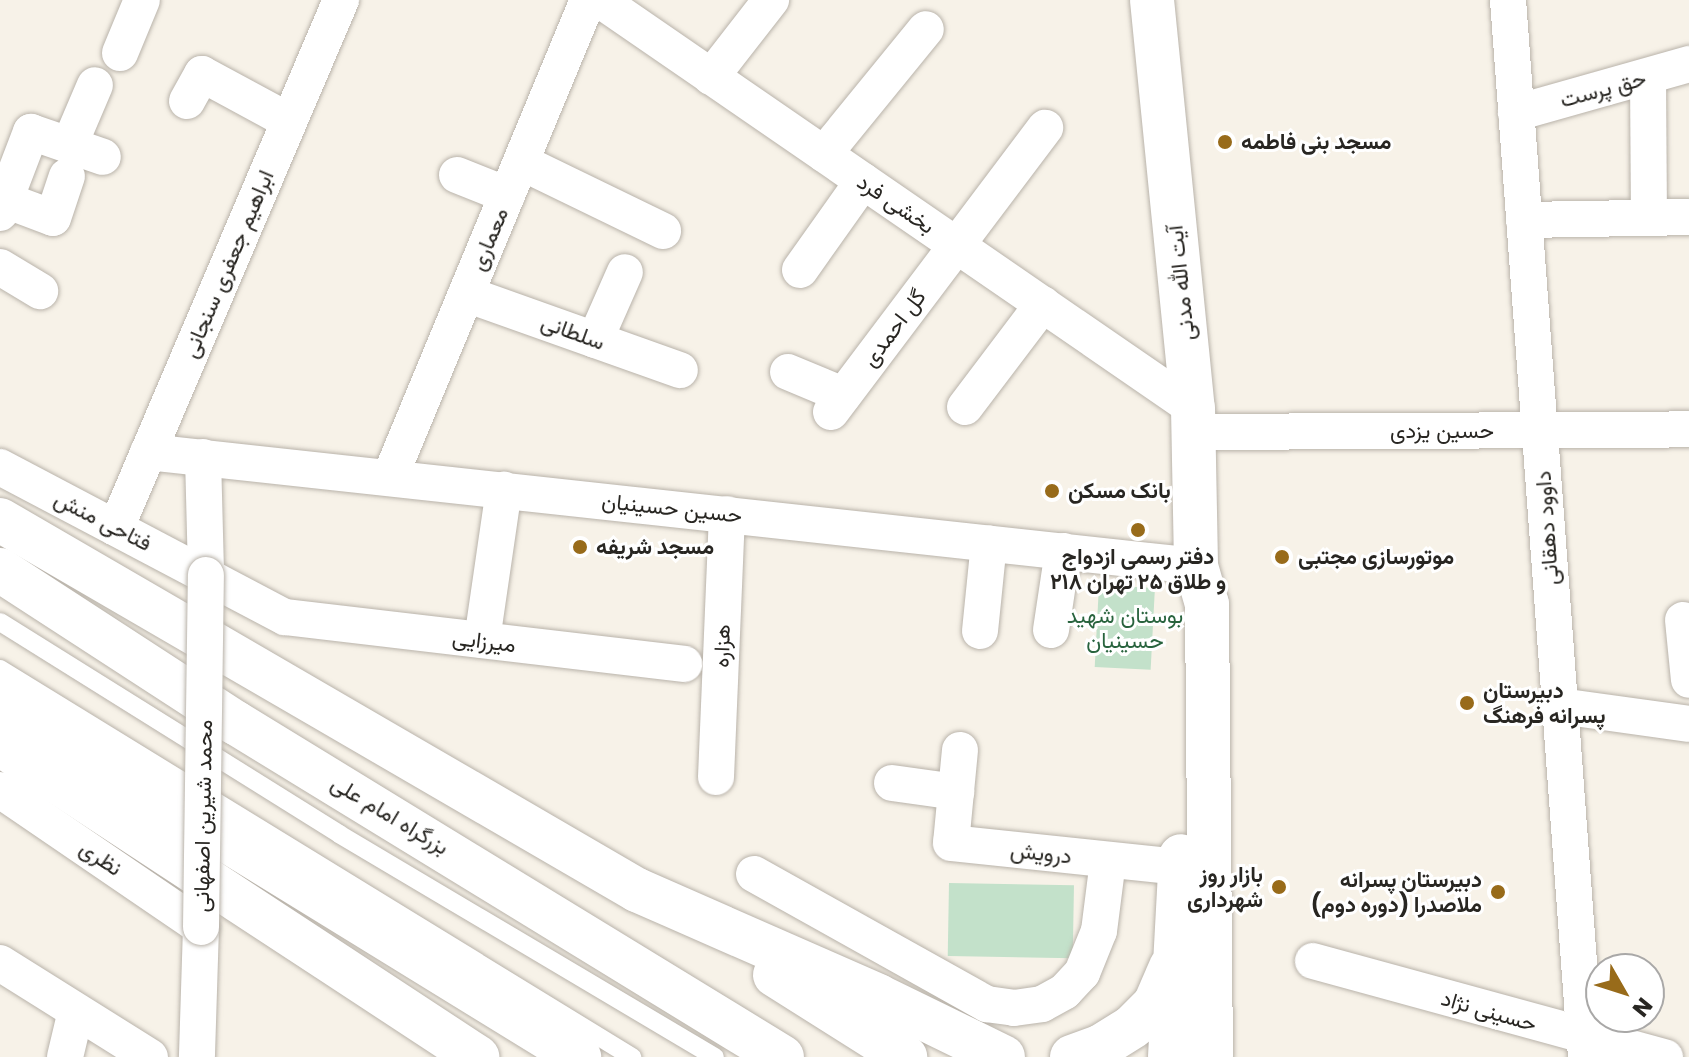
<!DOCTYPE html>
<html>
<head>
<meta charset="utf-8">
<style>
  body { margin:0 }
  #map { position:relative; width:1689px; height:1057px; overflow:hidden; background:#f7f2e8; font-family:Poppins,Vazirmatn,sans-serif }
  div>[style] { position:absolute }
  [style*='--x'] { left:calc(var(--x)*1px); top:calc(var(--y)*1px); width:calc(var(--w)*1px); rotate:calc(var(--a)*1deg) }
  .green>* { inset:0; background:#c3e1ca; transform-origin:0 0 }
  .roads { filter:drop-shadow(0 0 2px #b9b3aa) drop-shadow(0 0 2px #b9b3aa) }
  .lane>* { height:18px; margin:-9px; padding:0 9px; transform-origin:9px; border-radius:9px; background:#fff }
  .street>* { height:36px; margin:-18px; padding:0 18px; transform-origin:18px; border-radius:18px; background:#fff }
  .secondary>* { height:44px; margin:-22px; padding:0 22px; transform-origin:22px; border-radius:22px; background:#fff }
  .highway>* { height:44px; margin:-22px; padding:0 22px; transform-origin:22px; border-radius:22px; background:#fff }
  .bridges { filter:drop-shadow(0 0 2px #b9b3aa) drop-shadow(0 0 2px #b9b3aa) }
  .street-bridge>* { height:36px; margin:-18px; padding:0 18px; transform-origin:18px; border-radius:18px; background:#fff }
  .dots>* { width:22px; height:22px; translate:-50% -50%; box-sizing:border-box; border:4px solid #fff; border-radius:50% }
  span { translate:-50% -50%; white-space:nowrap; text-align:center; line-height:1.15; -webkit-text-stroke:6px #fff; paint-order:stroke }
  .street-label { font-size:22px; color:#282622 }
  .poi-label { font-size:22px; color:#282622; font-weight:700 }
  .left { translate:0 -50%; text-align:left }
  .right { translate:-100% -50%; text-align:right }
  .park-label { font-size:22px; color:#28633d }
  .north { position:absolute; left:1585px; top:953px; width:80px; height:80px; box-sizing:border-box; background:#fff; border:2px solid #a9a8a7; border-radius:50%; rotate:129deg; font-size:22px; font-weight:700; line-height:32px; text-align:center; color:#282622 }
  .north::after { content:''; display:block; margin:auto; width:28px; height:36px; background:#986b1a; clip-path:polygon(50% 0,100% 100%,50% 72%,0 100%) }
</style>
</head>
<body>
<div id="map">
  <div class="green">
    <div style="left:1099px;top:585px;width:56px;height:82px;rotate:3deg"></div>
    <div style="left:949px;top:883px;width:125px;height:73px;rotate:1deg"></div>
  </div>
  <div class="roads">
    <div class="lane">
      <div style="--x:0;--y:622;--w:400;--a:32"></div>
      <div style="--x:339;--y:834;--w:437;--a:30.7"></div>
      <div style="--x:0;--y:669;--w:742;--a:31.55"></div>
    </div>
    <div class="street">
      <div style="--x:600;--y:0;--w:720;--a:34.53"></div>
      <div style="--x:1508;--y:0;--w:1060;--a:85.78"></div>
      <div style="--x:120;--y:53;--w:57;--a:-67.5"></div>
      <div style="--x:711;--y:77;--w:98;--a:-52.1"></div>
      <div style="--x:1648;--y:77;--w:140;--a:89.6"></div>
      <div style="--x:187;--y:101;--w:31;--a:-61"></div>
      <div style="--x:202;--y:74;--w:99;--a:28.4"></div>
      <div style="--x:1516;--y:113;--w:180;--a:-15.8"></div>
      <div style="--x:69;--y:146;--w:66;--a:-66.9"></div>
      <div style="--x:824;--y:154;--w:161;--a:-50.8"></div>
      <div style="--x:521;--y:162;--w:158;--a:25.9"></div>
      <div style="--x:457;--y:175;--w:54;--a:21.8"></div>
      <div style="--x:5;--y:200;--w:51;--a:20.6"></div>
      <div style="--x:53;--y:218;--w:44;--a:-71.6"></div>
      <div style="--x:0;--y:213;--w:87;--a:-69.1"></div>
      <div style="--x:31;--y:132;--w:76;--a:19.1"></div>
      <div style="--x:1524;--y:220;--w:165;--a:-1"></div>
      <div style="--x:0;--y:267;--w:47;--a:31"></div>
      <div style="--x:800;--y:270;--w:109;--a:-54.7"></div>
      <div style="--x:466;--y:294;--w:227;--a:19.6"></div>
      <div style="--x:595;--y:340;--w:74;--a:-66.2"></div>
      <div style="--x:788;--y:372;--w:60;--a:22.7"></div>
      <div style="--x:965;--y:407;--w:129;--a:-52.9"></div>
      <div style="--x:831;--y:412;--w:356;--a:-53"></div>
      <div style="--x:1194;--y:432;--w:495;--a:-0.3"></div>
      <div style="--x:148;--y:452;--w:1054;--a:6.21"></div>
      <div style="--x:203;--y:457;--w:118;--a:88.5"></div>
      <div style="--x:0;--y:467;--w:322;--a:27.8"></div>
      <div style="--x:285;--y:617;--w:402;--a:6.7"></div>
      <div style="--x:390;--y:477;--w:516;--a:-67.46"></div>
      <div style="--x:116;--y:528;--w:574;--a:-66.92"></div>
      <div style="--x:1683;--y:620;--w:60;--a:84.3"></div>
      <div style="--x:1051;--y:630;--w:80;--a:-81.4"></div>
      <div style="--x:980;--y:631;--w:88;--a:-84.2"></div>
      <div style="--x:482;--y:640;--w:152;--a:-81.7"></div>
      <div style="--x:1560;--y:706;--w:130;--a:7.9"></div>
      <div style="--x:960;--y:750;--w:93;--a:95.5"></div>
      <div style="--x:951;--y:843;--w:256;--a:6"></div>
      <div style="--x:716;--y:777;--w:263;--a:-87.6"></div>
      <div style="--x:892;--y:783;--w:65;--a:8"></div>
      <div style="--x:0;--y:790;--w:243;--a:34.3"></div>
      <div style="--x:201;--y:927;--w:130;--a:91.8"></div>
      <div style="--x:754;--y:874;--w:267;--a:29.2"></div>
      <div style="--x:987;--y:1004;--w:27;--a:8"></div>
      <div style="--x:1014;--y:1008;--w:28;--a:-8"></div>
      <div style="--x:1042;--y:1004;--w:26;--a:-29"></div>
      <div style="--x:1065;--y:991;--w:25;--a:-47"></div>
      <div style="--x:1082;--y:973;--w:45;--a:-68"></div>
      <div style="--x:1099;--y:931;--w:71;--a:-82.7"></div>
      <div style="--x:1313;--y:961;--w:365;--a:15.3"></div>
      <div style="--x:0;--y:963;--w:177;--a:32.1"></div>
      <div style="--x:65;--y:1057;--w:47;--a:-76.6"></div>
    </div>
    <div class="secondary">
      <div style="--x:1152;--y:0;--w:410;--a:84.3"></div>
      <div style="--x:1193;--y:408;--w:158;--a:88.9"></div>
      <div style="--x:1196;--y:566;--w:40;--a:74"></div>
      <div style="--x:1207;--y:604;--w:453;--a:89.5"></div>
      <div style="--x:0;--y:520;--w:737;--a:30.15"></div>
      <div style="--x:637;--y:890;--w:263;--a:23.7"></div>
      <div style="--x:878;--y:996;--w:139;--a:26"></div>
      <div style="--x:0;--y:744;--w:571;--a:33.27"></div>
      <div style="--x:775;--y:975;--w:154;--a:32.2"></div>
      <div style="--x:1072;--y:1057;--w:30;--a:-20"></div>
      <div style="--x:1100;--y:1047;--w:39;--a:-32"></div>
      <div style="--x:1133;--y:1026;--w:31;--a:-45"></div>
      <div style="--x:1155;--y:1004;--w:40;--a:-66.6"></div>
      <div style="--x:1170;--y:1057;--w:201;--a:-86.9"></div>
    </div>
    <div class="highway">
      <div style="--x:0;--y:570;--w:281;--a:33"></div>
      <div style="--x:236;--y:723;--w:640;--a:31.46"></div>
      <div style="--x:0;--y:701;--w:680;--a:31.59"></div>
    </div>
  </div>
  <div class="bridges">
    <div class="street-bridge">
      <div style="--x:201;--y:927;--w:352;--a:-89.2"></div>
    </div>
  </div>
  <div class="dots">
    <div style="left:1225px;top:142px;background:#986b1a"></div>
    <div style="left:1052px;top:491px;background:#986b1a"></div>
    <div style="left:1138px;top:530px;background:#986b1a"></div>
    <div style="left:580px;top:547px;background:#986b1a"></div>
    <div style="left:1282px;top:557px;background:#986b1a"></div>
    <div style="left:1467px;top:703px;background:#986b1a"></div>
    <div style="left:1279px;top:887px;background:#986b1a"></div>
    <div style="left:1498px;top:892px;background:#986b1a"></div>
  </div>
  <div class="street-label">
    <span style="left:1603px;top:89px;rotate:-15deg">حق پرست</span>
    <span style="left:896px;top:204px;rotate:34deg">بخشی فرد</span>
    <span style="left:489px;top:239px;rotate:-67deg">معماری</span>
    <span style="left:228px;top:264px;rotate:-67deg">ابراهیم جعفری سنجانی</span>
    <span style="left:1181px;top:283px;rotate:-96deg">آیت الله مدنی</span>
    <span style="left:894px;top:328px;rotate:-53deg">گل احمدی</span>
    <span style="left:573px;top:332px;rotate:20deg">سلطانی</span>
    <span style="left:1442px;top:431px">حسین یزدی</span>
    <span style="left:672px;top:508px;rotate:6deg">حسین حسینیان</span>
    <span style="left:103px;top:521px;rotate:27deg">فتاحی منش</span>
    <span style="left:1547px;top:528px;rotate:-94deg">داوود دهقانی</span>
    <span style="left:484px;top:641px;rotate:7deg">میرزایی</span>
    <span style="left:722px;top:646px;rotate:-88deg">هزاره</span>
    <span style="left:390px;top:815px;rotate:31deg">بزرگراه امام علی</span>
    <span style="left:203px;top:816px;rotate:-89deg">محمد شیرین اصفهانی</span>
    <span style="left:1041px;top:853px;rotate:6deg">درویش</span>
    <span style="left:101px;top:858px;rotate:34deg">نظری</span>
    <span style="left:1489px;top:1011px;rotate:16deg">حسینی نژاد</span>
  </div>
  <div class="poi-label">
    <span class="left" style="left:1241px;top:142px">مسجد بنی فاطمه</span>
    <span class="left" style="left:1068px;top:491px">بانک مسکن</span>
    <span class="left" style="left:596px;top:547px">مسجد شریفه</span>
    <span style="left:1138px;top:569px">دفتر رسمی ازدواج<br>۲۱۸ و طلاق ۲۵ تهران</span>
    <span class="left" style="left:1298px;top:557px">موتورسازی مجتبی</span>
    <span class="left" style="left:1483px;top:703px">دبیرستان<br>پسرانه فرهنگ</span>
    <span class="right" style="left:1263px;top:887px">بازار روز<br>شهرداری</span>
    <span class="right" style="left:1482px;top:892px">دبيرستان پسرانه<br>ملاصدرا (دوره دوم)</span>
  </div>
  <div class="park-label">
    <span style="left:1125px;top:628px">بوستان شهید<br>حسینیان</span>
  </div>
  <div class="north">N</div>
</div>
</body>
</html>
